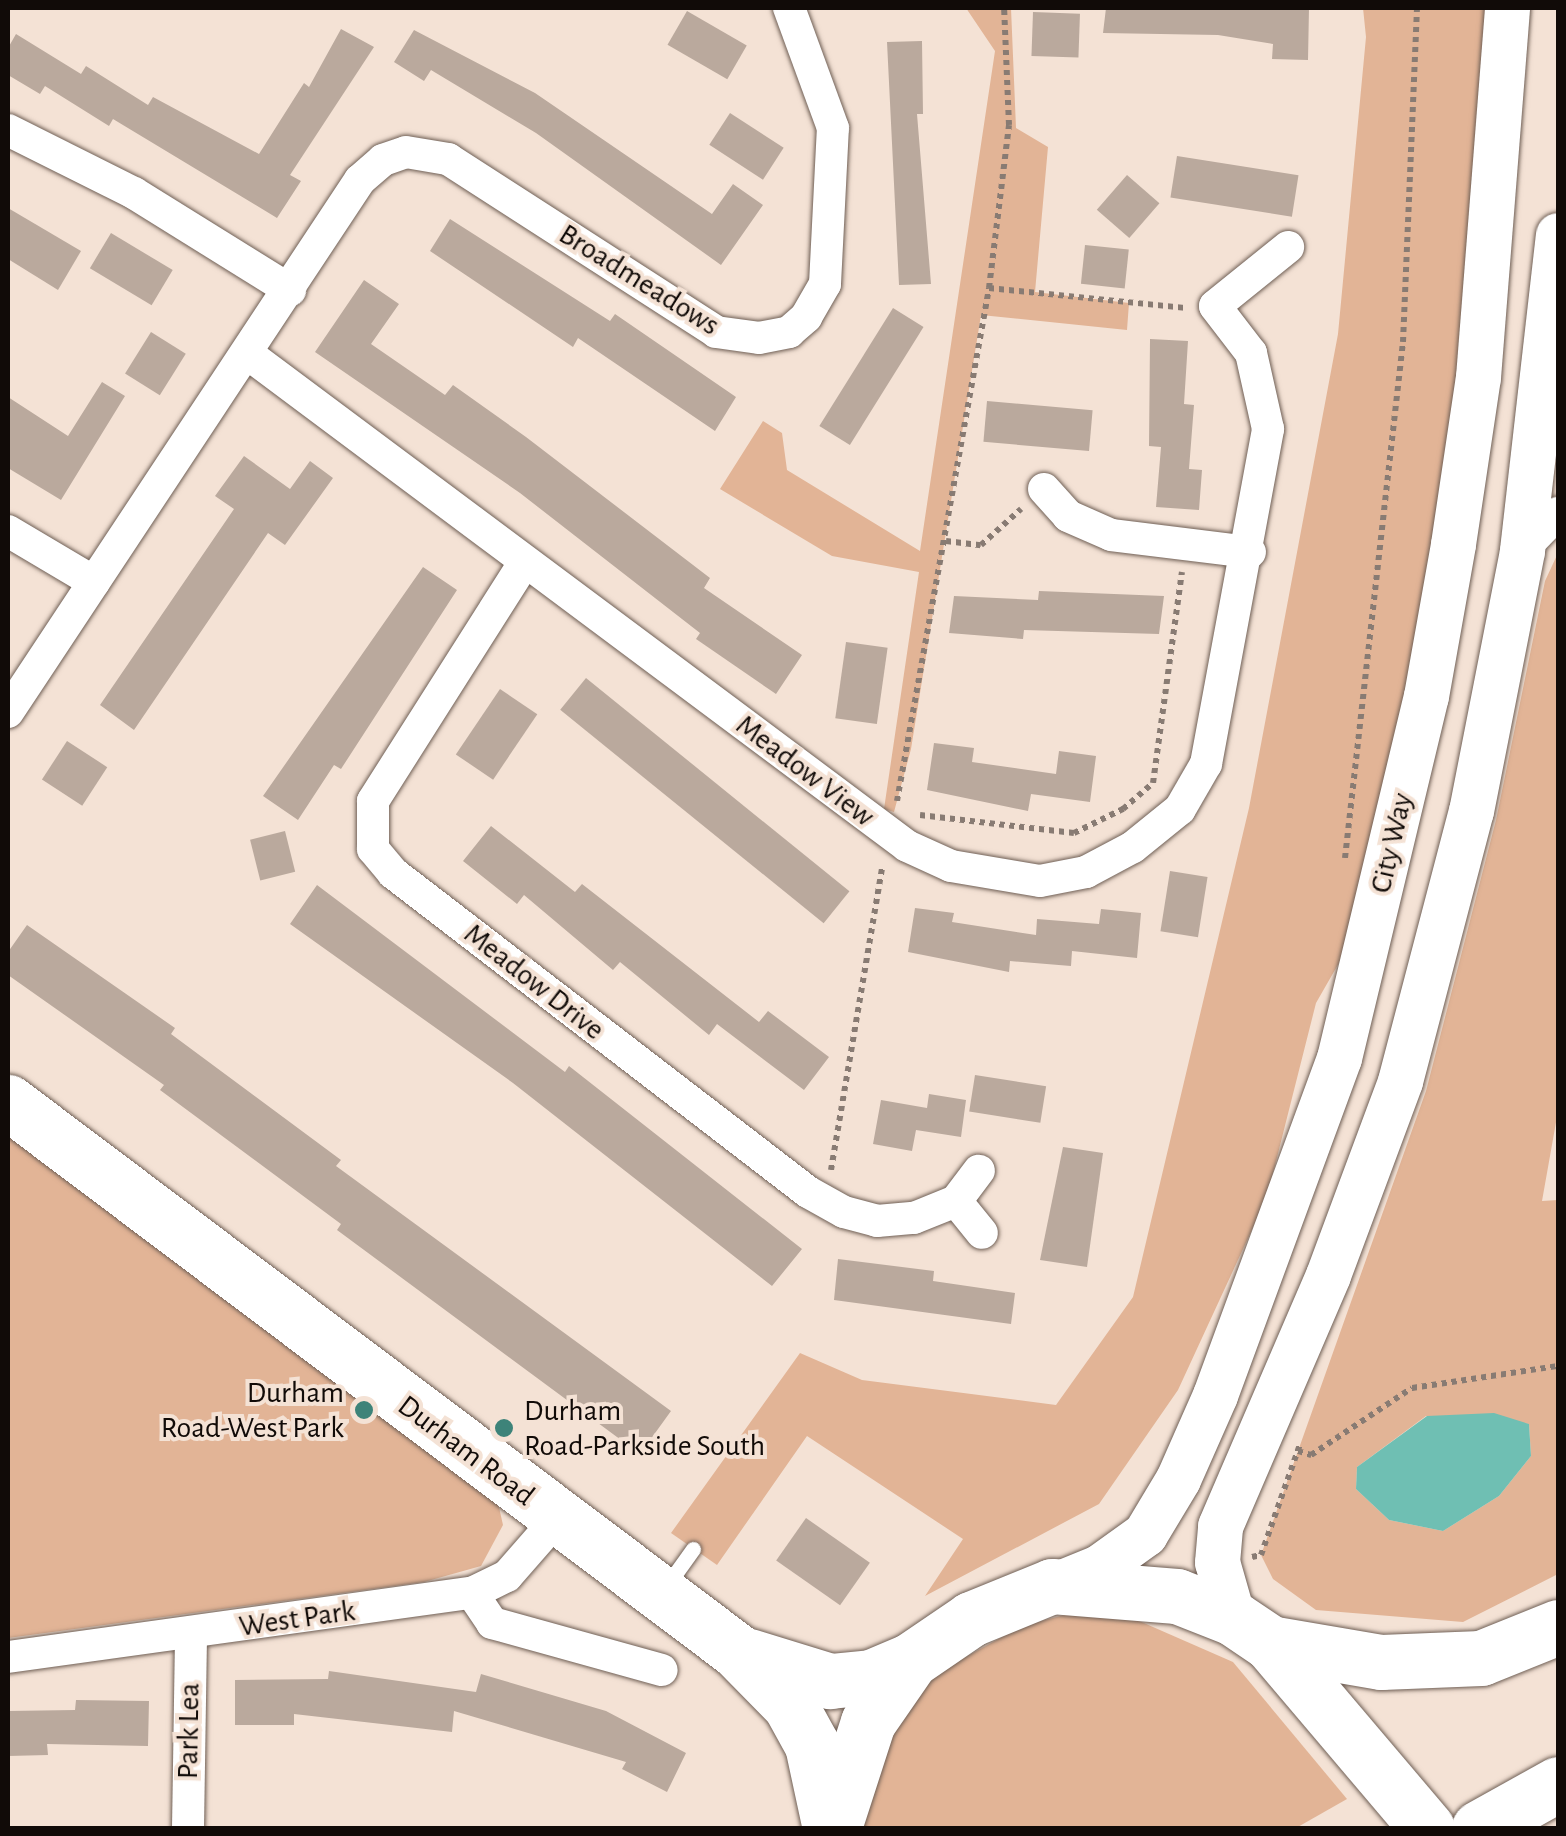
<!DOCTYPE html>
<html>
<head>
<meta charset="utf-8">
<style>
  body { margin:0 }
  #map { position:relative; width:1566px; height:1836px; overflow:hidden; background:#f4e2d5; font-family:"Alegreya Sans",sans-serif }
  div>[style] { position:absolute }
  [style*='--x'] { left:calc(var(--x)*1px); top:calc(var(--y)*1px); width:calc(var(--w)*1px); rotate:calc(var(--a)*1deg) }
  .green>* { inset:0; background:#e2b496 }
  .water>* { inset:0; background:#6fbfb3 }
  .building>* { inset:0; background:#baa99d; transform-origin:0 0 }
  .path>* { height:6px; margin-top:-3px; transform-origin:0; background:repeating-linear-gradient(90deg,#887b73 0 5px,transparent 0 10px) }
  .roads { filter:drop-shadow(0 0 2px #6f5f55) drop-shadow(0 0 2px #6f5f55) }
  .service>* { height:15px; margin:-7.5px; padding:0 7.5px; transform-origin:7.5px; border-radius:7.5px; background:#fff }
  .minor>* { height:32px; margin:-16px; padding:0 16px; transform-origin:16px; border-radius:16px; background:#fff }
  .secondary>* { height:45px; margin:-22.5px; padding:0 22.5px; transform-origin:22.5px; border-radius:22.5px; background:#fff }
  .trunk>* { height:55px; margin:-27.5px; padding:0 27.5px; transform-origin:27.5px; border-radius:27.5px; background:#fff }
  .dots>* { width:28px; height:28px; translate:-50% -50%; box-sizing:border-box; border:5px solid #f4e2d5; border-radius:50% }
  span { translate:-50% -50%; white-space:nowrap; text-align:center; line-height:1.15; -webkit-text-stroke:8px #f4e2d5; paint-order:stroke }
  .street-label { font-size:30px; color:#110b08 }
  .poi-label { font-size:30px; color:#110b08 }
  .right { translate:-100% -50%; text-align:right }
  .left { translate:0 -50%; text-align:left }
  .frame { position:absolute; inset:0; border:10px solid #110b08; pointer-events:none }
</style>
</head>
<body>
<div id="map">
  <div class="green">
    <div style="clip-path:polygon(966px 8px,1011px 8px,1016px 128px,1048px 147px,1035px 292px,1129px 303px,1127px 330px,981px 315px,911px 749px,894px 812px,884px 809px,919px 572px,832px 556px,720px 489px,763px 421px,782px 433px,787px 470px,920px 551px,995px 51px)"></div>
    <div style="clip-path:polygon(1363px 8px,1507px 8px,1500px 143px,1383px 886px,1316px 1003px,1267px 1197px,1178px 1390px,1099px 1504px,925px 1596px,963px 1539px,807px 1436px,717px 1565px,671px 1533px,800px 1353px,862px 1380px,1056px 1405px,1133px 1297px,1249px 808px,1338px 334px,1366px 37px)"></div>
    <div style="clip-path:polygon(evenodd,1558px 553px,1558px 1111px,1542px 1201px,1558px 1200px,1558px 1574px,1463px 1622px,1316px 1610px,1273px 1579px,1261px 1555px,1426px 1091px,1496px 820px,1545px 581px,1558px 553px,1426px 1416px,1529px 1424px,1531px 1456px,1499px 1496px,1443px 1531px,1389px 1520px,1356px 1489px,1357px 1467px,1426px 1416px)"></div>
    <div style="clip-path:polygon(8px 1130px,498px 1503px,503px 1525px,481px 1566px,424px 1582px,8px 1638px)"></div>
    <div style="clip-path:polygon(1072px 1613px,1137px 1620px,1233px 1662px,1347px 1799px,1296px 1828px,862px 1828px,878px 1756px,924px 1680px,1022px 1626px)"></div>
  </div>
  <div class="water">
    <div style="clip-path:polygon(1494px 1413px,1529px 1424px,1531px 1456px,1499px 1496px,1443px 1531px,1389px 1520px,1356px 1489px,1357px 1467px,1427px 1416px)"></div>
  </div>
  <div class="building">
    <div style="clip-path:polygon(1106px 8px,1309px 8px,1308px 60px,1272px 59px,1273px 44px,1218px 35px,1103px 33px)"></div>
    <div style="left:687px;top:11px;width:69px;height:39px;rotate:30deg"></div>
    <div style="left:1033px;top:12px;width:47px;height:44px;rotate:2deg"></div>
    <div style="clip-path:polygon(341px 29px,374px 47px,290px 175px,301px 181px,277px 218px,113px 119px,109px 126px,45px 86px,40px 94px,8px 75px,8px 48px,16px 34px,81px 74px,86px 66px,148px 105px,153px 97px,259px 154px,304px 83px,309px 87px)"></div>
    <div style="clip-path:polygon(414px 30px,535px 93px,712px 214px,733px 184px,763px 205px,721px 265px,536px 133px,431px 70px,424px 81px,394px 62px)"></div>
    <div style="clip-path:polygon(922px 41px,923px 114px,917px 114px,931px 284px,899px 285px,887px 42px)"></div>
    <div style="left:730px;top:113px;width:64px;height:38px;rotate:33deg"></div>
    <div style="left:1177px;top:156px;width:123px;height:42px;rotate:9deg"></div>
    <div style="left:1127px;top:175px;width:43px;height:46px;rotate:41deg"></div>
    <div style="clip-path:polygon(8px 208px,81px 251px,58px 290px,8px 259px)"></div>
    <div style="clip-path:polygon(450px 219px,610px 321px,615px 314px,736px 397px,715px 431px,578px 338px,573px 347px,430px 251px)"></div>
    <div style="left:111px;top:233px;width:72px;height:41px;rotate:31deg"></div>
    <div style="left:1085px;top:245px;width:44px;height:39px;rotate:6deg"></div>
    <div style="clip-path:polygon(364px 280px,399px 304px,371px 344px,445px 395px,453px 385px,526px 437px,710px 578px,704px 588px,802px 655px,776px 694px,696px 639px,700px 633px,520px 493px,315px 352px)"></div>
    <div style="left:893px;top:308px;width:36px;height:139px;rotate:32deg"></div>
    <div style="left:151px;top:332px;width:41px;height:49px;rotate:32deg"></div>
    <div style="clip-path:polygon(1150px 339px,1188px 341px,1184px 404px,1194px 405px,1189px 469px,1202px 470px,1199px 510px,1156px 507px,1161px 447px,1149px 446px)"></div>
    <div style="clip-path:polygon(102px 382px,125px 396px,61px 500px,8px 468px,8px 397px,68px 436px)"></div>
    <div style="left:987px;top:401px;width:106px;height:41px;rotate:5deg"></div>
    <div style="clip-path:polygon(244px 456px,290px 489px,310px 461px,333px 478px,285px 545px,268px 533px,134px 730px,100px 705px,234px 509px,215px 496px)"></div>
    <div style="clip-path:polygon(423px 567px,457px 590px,341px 769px,334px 765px,298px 820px,263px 796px)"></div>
    <div style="clip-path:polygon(1039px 591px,1164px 596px,1159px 634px,1024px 630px,1023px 639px,949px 633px,954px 596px,1038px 600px)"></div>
    <div style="left:846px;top:642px;width:42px;height:77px;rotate:8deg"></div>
    <div style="left:586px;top:678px;width:339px;height:41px;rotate:39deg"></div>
    <div style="left:500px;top:689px;width:45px;height:79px;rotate:34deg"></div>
    <div style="left:67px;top:741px;width:48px;height:46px;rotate:33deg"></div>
    <div style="clip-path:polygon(934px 743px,974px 748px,972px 762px,1056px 774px,1059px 751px,1096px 756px,1090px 802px,1031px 794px,1028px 811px,927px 790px)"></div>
    <div style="clip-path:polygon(491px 826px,575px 892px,582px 884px,759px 1022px,768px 1011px,829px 1057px,804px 1090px,717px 1024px,709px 1035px,620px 962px,613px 970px,524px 895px,517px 904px,463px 861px)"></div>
    <div style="left:285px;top:831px;width:42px;height:36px;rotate:76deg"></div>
    <div style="left:1170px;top:871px;width:38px;height:61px;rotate:9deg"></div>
    <div style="clip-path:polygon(317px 885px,565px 1072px,569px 1066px,802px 1249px,772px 1286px,513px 1083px,290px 924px)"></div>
    <div style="clip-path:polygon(915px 908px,954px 913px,952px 922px,1036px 935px,1037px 919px,1099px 924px,1101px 909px,1141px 913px,1137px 958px,1072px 951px,1071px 966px,1010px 961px,1009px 972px,908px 952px)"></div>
    <div style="clip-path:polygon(27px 925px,175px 1028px,171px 1034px,341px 1160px,336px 1166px,671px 1411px,640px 1454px,337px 1230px,341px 1224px,160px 1090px,164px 1085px,8px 975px,8px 952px)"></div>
    <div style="left:975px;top:1075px;width:72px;height:37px;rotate:9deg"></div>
    <div style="clip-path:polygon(929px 1094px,966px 1100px,961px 1137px,916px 1130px,912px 1151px,873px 1144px,881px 1100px,927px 1108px)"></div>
    <div style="clip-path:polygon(1063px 1147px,1103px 1153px,1087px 1267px,1040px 1260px)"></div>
    <div style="clip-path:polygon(838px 1259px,934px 1271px,933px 1281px,1015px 1293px,1011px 1324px,834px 1300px)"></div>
    <div style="left:806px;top:1518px;width:78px;height:52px;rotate:35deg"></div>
    <div style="clip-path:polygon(329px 1671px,476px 1692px,481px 1674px,606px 1711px,686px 1753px,667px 1792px,622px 1769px,626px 1762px,454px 1711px,452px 1732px,294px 1714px,294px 1725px,235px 1725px,235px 1680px,328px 1679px)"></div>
    <div style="clip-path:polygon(76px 1700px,149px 1701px,148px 1746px,47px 1744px,48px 1755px,8px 1756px,8px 1711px,75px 1710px)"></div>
  </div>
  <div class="path">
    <div style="--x:989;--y:288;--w:199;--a:5.8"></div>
    <div style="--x:946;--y:541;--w:35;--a:7"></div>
    <div style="--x:981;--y:545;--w:54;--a:-42"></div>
    <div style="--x:897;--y:801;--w:521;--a:-79.83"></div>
    <div style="--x:989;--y:288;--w:164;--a:-83"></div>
    <div style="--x:1009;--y:125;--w:117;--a:-92.4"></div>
    <div style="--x:920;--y:815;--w:155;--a:6.7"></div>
    <div style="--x:1074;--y:833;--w:55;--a:-26.1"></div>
    <div style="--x:1123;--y:809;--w:40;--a:-41"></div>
    <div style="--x:1153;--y:783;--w:213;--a:-82.2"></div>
    <div style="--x:1345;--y:858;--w:519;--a:-83.59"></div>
    <div style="--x:1403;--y:342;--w:334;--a:-87.6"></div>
    <div style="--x:831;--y:1170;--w:307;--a:-80.4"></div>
    <div style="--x:1298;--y:1451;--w:14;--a:17"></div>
    <div style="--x:1311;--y:1455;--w:121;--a:-33.6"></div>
    <div style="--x:1412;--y:1388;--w:148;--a:-8.6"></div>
    <div style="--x:1252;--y:1557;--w:9;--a:-13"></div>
    <div style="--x:1261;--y:1555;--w:118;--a:-70.6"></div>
  </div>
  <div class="roads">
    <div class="service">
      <div style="--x:665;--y:1588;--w:48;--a:-54.3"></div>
    </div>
    <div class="minor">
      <div style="--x:8;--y:130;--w:141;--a:26.6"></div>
      <div style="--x:134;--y:193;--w:184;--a:31.9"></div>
      <div style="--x:248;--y:354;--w:822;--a:36.74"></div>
      <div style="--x:907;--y:846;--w:48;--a:24.4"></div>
      <div style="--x:951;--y:866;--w:90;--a:9.6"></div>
      <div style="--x:1040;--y:881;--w:47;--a:-11.1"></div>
      <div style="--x:1086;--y:872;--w:53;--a:-28"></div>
      <div style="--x:1133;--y:847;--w:60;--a:-39"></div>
      <div style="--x:1180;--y:809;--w:52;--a:-60"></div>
      <div style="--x:1206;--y:764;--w:341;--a:-79.5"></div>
      <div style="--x:1268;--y:429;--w:78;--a:-102.6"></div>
      <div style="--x:1251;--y:353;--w:59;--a:-127.5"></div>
      <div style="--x:1215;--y:306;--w:94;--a:-38.9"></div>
      <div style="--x:1044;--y:489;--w:36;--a:48"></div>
      <div style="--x:1068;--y:516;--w:47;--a:23.8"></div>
      <div style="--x:1111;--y:535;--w:140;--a:7"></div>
      <div style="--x:8;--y:531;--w:100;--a:30.7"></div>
      <div style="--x:1522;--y:550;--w:52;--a:-45.8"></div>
      <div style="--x:524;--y:563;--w:282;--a:122.4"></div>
      <div style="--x:373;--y:801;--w:48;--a:90"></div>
      <div style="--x:373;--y:849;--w:31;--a:50"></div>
      <div style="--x:393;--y:873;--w:523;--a:37.55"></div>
      <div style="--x:808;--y:1192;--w:41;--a:29.1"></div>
      <div style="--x:844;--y:1212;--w:34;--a:15"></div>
      <div style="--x:877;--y:1221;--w:37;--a:-5"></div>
      <div style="--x:914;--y:1218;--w:45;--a:-22"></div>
      <div style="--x:956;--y:1201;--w:38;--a:-53"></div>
      <div style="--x:8;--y:712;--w:638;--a:-56.51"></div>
      <div style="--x:360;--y:180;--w:30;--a:-41"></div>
      <div style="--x:383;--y:160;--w:24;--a:-19"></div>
      <div style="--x:406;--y:152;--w:43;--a:9.5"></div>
      <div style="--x:448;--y:159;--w:319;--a:32.8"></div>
      <div style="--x:716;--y:332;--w:43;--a:7.9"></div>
      <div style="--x:759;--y:338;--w:31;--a:-11"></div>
      <div style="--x:789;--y:332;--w:23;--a:-41"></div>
      <div style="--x:806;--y:317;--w:38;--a:-60"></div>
      <div style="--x:825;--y:284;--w:156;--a:-87.1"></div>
      <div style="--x:833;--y:128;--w:128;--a:-110.1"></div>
      <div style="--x:956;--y:1201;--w:41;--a:50.9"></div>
      <div style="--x:472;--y:1593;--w:36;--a:56"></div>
      <div style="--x:492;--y:1623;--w:176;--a:15.5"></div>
      <div style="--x:8;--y:1657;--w:468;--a:-7.9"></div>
      <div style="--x:472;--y:1593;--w:39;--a:-26"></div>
      <div style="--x:507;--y:1576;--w:74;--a:-48.8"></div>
      <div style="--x:188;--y:1828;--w:195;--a:-89.1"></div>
    </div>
    <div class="secondary">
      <div style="--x:1052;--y:1586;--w:51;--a:-22"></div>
      <div style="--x:1099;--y:1567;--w:57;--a:-35.7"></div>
      <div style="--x:1145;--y:1534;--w:64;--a:-59"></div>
      <div style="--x:1178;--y:1479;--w:92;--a:-66.2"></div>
      <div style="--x:1215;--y:1395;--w:359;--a:-69.8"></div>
      <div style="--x:1339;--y:1058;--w:372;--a:-76.5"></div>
      <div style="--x:1426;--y:696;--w:154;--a:-79.9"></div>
      <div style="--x:1453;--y:544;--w:169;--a:-81.5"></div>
      <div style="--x:1478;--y:377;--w:370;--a:-85.5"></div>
      <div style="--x:1233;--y:1618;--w:58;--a:-105.9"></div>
      <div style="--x:1217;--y:1562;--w:36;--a:-85"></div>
      <div style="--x:1220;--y:1526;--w:273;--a:-66.7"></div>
      <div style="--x:1328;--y:1275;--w:207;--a:-69.6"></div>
      <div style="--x:1400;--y:1081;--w:279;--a:-75.3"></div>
      <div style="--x:1471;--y:811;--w:266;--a:-78.9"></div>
      <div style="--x:1522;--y:550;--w:317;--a:-83.5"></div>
    </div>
    <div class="trunk">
      <div style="--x:8;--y:1102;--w:913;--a:36.98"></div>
      <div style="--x:737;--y:1651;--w:76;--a:45.5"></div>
      <div style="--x:790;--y:1705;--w:46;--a:61.2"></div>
      <div style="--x:812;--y:1745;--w:85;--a:77.8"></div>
      <div style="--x:1270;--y:1643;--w:113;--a:9.7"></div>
      <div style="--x:1381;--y:1662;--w:100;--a:-2.3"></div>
      <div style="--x:1481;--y:1658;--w:83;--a:-21.9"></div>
      <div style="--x:749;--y:1656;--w:85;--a:17.2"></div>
      <div style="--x:830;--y:1681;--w:41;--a:-5.6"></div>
      <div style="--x:871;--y:1677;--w:43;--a:-23"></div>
      <div style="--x:835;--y:1824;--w:107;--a:-72.1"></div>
      <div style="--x:868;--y:1722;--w:75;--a:-55.3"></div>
      <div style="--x:911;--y:1660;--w:73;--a:-34.3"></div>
      <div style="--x:971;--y:1619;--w:87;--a:-22.2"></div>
      <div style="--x:1052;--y:1586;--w:125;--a:4.6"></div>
      <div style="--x:1177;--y:1596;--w:60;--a:21.4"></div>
      <div style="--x:1233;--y:1618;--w:45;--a:34"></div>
      <div style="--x:1270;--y:1643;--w:243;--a:49.7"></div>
      <div style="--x:1479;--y:1828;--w:90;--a:-29.1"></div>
    </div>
  </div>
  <div class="dots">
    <div style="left:364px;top:1410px;background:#3d8379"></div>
    <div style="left:504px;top:1428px;background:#3d8379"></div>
  </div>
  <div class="street-label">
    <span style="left:639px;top:280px;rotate:32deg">Broadmeadows</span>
    <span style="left:805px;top:771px;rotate:37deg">Meadow View</span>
    <span style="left:1392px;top:843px;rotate:-77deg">City Way</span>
    <span style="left:534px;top:982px;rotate:38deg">Meadow Drive</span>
    <span style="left:466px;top:1451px;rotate:37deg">Durham Road</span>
    <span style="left:297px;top:1619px;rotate:-8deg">West Park</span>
    <span style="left:189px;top:1731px;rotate:-89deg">Park Lea</span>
  </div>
  <div class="poi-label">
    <span class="right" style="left:344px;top:1410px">Durham<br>Road-West Park</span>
    <span class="left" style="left:524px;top:1428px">Durham<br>Road-Parkside South</span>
  </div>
  <div class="frame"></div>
</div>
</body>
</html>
